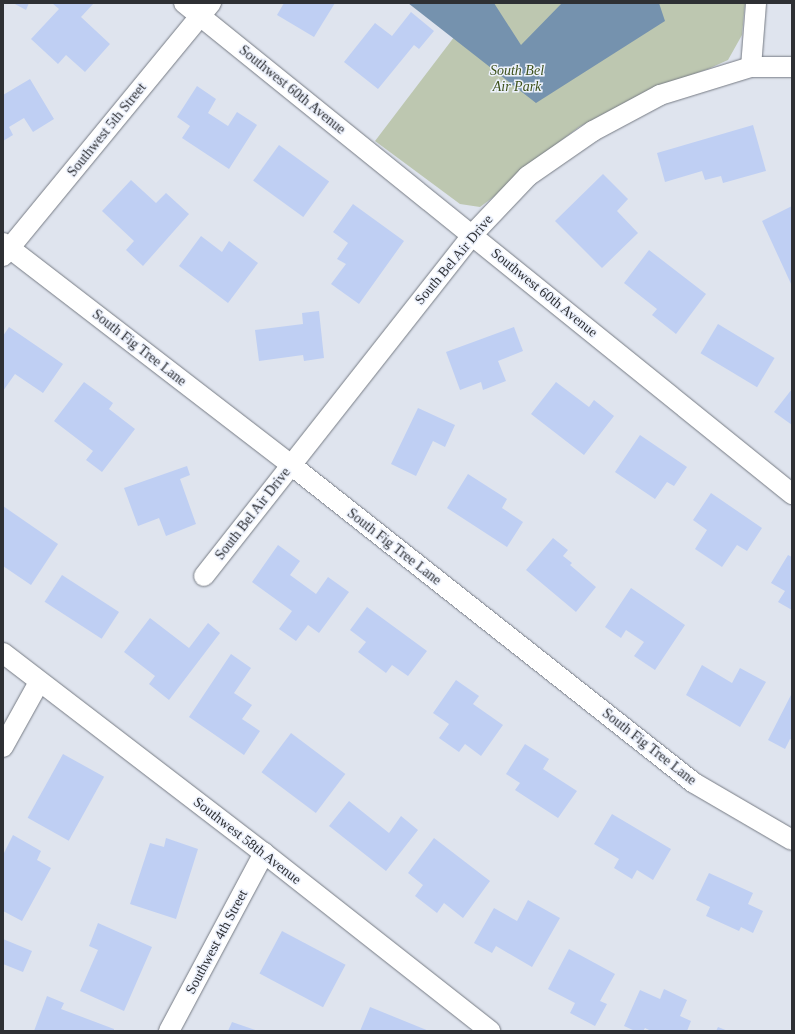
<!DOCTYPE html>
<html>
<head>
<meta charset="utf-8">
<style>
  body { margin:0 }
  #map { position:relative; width:795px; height:1034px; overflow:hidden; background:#dfe4ee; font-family:"Times New Roman",serif }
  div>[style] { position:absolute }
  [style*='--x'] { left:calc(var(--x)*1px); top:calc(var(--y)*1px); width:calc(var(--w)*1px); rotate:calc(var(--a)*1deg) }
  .green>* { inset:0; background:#bdc7b0 }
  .water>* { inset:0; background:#7592ae }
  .building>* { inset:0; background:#bfcff3; transform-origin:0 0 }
  .roads { filter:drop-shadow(0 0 1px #767b84) drop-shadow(0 0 1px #767b84) }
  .street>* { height:20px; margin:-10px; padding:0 10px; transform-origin:10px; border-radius:10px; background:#fff }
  span { translate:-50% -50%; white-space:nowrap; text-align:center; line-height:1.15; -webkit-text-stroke:3px #ecf1fc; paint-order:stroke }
  .park-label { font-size:14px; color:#3d511a; font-style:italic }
  .street-label { font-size:14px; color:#2e3034 }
  .frame { position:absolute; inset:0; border:4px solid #2e3034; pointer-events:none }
</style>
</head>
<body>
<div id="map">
  <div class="green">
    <div style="clip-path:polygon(480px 3px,745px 3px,742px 35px,728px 60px,708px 69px,647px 91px,579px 127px,525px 168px,500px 192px,480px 207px,460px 204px,375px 141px)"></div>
  </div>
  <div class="water">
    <div style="clip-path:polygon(408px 3px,494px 3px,521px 45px,562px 3px,659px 3px,665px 21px,536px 103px)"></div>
  </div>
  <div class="building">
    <div style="clip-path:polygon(13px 3px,29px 3px,26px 10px)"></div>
    <div style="clip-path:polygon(52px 3px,94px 3px,81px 17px,110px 44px,85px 72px,66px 55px,58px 64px,31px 39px,59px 9px)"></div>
    <div style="clip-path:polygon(284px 3px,335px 3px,314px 37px,277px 15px)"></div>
    <div style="clip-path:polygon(411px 12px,434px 31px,419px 49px,414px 45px,378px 89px,344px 62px,375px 23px,392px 36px)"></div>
    <div style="clip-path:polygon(30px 79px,54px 119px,33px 132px,24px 118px,9px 127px,13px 135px,3px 141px,3px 95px)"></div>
    <div style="clip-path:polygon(197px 86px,216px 99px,208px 113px,228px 126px,237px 112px,257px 125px,229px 169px,182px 138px,190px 126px,177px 117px)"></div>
    <div style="clip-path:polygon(753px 125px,766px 171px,723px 183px,721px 176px,705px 180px,702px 171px,665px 182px,657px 153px)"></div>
    <div style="left:279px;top:145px;width:62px;height:44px;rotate:36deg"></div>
    <div style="clip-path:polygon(603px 174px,628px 199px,617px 211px,638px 233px,602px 268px,555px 221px)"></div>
    <div style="clip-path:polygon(131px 180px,156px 203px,166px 193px,189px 214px,143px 266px,126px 250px,134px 241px,102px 211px)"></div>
    <div style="clip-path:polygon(353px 204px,404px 241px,359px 304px,331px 284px,346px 264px,337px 259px,348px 243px,333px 232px)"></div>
    <div style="clip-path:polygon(792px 206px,792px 286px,762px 221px)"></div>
    <div style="clip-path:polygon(201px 236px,222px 252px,229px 241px,258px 263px,228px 303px,179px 266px)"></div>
    <div style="clip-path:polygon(649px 250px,706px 294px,676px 334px,652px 315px,657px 309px,624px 283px)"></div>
    <div style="clip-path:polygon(319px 311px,324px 358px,304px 361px,303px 355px,259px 361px,255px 330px,303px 324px,302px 313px)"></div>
    <div style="left:718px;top:324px;width:66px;height:34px;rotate:31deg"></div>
    <div style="clip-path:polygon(9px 327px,63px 364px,43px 393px,15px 374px,3px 391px,3px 336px)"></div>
    <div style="clip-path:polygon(514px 327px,523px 351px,498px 361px,506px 381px,483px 390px,481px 382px,460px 390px,446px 352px)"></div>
    <div style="clip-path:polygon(84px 382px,113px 403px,109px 409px,135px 429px,102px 472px,86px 460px,93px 451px,54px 421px)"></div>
    <div style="clip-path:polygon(556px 382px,589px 407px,594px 400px,614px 416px,584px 455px,531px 414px)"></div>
    <div style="clip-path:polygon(792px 389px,792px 425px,774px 412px)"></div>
    <div style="clip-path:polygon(418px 408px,455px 425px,445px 447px,433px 441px,416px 476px,391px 464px)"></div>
    <div style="clip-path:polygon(640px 435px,687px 467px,674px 486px,667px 482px,655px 499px,615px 472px)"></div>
    <div style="clip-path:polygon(187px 466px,190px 475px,180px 479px,196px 524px,166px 536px,159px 518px,138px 526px,124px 488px)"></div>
    <div style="clip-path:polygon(468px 474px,507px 499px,502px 508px,523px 522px,507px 547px,447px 508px)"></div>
    <div style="clip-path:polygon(711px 493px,762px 528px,747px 551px,737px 545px,722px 567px,695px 549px,707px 530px,693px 520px)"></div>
    <div style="clip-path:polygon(3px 506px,58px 544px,31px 585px,3px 566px)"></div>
    <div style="clip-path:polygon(553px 538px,568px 550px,563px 556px,572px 563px,570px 565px,596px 587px,576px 612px,526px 570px)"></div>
    <div style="clip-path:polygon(278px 545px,300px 561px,290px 575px,316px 594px,328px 577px,349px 592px,319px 633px,308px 625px,296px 641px,279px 629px,292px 611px,252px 582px)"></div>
    <div style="clip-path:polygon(788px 555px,792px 557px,792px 610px,778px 602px,785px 591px,771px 583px)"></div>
    <div style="left:62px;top:575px;width:68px;height:32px;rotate:33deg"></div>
    <div style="clip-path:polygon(631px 588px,685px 625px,655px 670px,634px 656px,644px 642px,626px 630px,621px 638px,605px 627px)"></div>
    <div style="clip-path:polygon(367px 607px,427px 651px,408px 676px,392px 665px,386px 673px,358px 652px,366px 642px,350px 630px)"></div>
    <div style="clip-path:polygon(150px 618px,189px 648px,208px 623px,220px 633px,169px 700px,149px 684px,155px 676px,124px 652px)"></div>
    <div style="clip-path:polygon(231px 654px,251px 668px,234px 693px,252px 705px,242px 719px,260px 731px,244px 755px,189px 717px)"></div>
    <div style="clip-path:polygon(702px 665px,732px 683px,740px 668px,766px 682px,740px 727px,686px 695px)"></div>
    <div style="clip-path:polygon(456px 680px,479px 696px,473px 704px,503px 725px,481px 756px,465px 744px,459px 752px,439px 738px,449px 724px,433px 713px)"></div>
    <div style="clip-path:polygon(792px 693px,792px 740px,790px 739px,785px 749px,768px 740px)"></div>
    <div style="left:291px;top:733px;width:68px;height:49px;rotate:37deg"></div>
    <div style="clip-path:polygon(525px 744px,549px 759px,543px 769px,577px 791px,558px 818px,515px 790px,520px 783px,506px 774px)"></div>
    <div style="left:63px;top:754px;width:47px;height:73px;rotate:29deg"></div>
    <div style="clip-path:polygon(349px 801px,389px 833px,401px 816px,418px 830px,386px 871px,329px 826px)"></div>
    <div style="clip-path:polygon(612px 814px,671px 849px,653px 880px,637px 870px,632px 879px,614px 868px,619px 859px,594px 844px)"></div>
    <div style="clip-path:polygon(13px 835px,41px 851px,37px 860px,51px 868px,22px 921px,3px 911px,3px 855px)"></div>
    <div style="clip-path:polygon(166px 838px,198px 849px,176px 919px,130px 904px,150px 843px,164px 847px)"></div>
    <div style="clip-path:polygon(434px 838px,490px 881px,463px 918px,444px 903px,437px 913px,415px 896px,423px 885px,408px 873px)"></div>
    <div style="clip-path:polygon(709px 873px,753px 893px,748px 904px,763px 911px,753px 933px,741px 927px,739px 931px,706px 916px,710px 907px,696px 900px)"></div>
    <div style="clip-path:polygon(528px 900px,560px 918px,532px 967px,496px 946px,492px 953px,474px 943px,494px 908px,517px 921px)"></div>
    <div style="clip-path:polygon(98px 923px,152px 947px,124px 1011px,80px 991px,98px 950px,89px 946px)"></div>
    <div style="left:282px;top:931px;width:72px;height:48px;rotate:28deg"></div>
    <div style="clip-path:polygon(3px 939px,32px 951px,23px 972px,3px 964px)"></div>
    <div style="clip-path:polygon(569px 949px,615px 974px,600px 1001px,607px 1004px,595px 1026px,570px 1013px,575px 1003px,548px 989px)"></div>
    <div style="clip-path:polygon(664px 989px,687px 1000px,680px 1016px,691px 1021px,687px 1031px,651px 1031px,645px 1028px,643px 1031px,635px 1031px,624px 1026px,640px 990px,660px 999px)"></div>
    <div style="clip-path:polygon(47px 996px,64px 1003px,61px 1009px,114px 1029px,114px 1031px,34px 1031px)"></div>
    <div style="clip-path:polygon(370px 1007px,429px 1031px,360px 1031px)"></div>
    <div style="clip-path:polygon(232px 1022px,258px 1031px,228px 1031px)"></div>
    <div style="clip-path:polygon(718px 1027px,728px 1031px,716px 1031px)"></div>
  </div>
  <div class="roads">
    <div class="street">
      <div style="--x:184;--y:3;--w:782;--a:38.92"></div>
      <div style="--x:751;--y:67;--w:64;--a:-85.5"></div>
      <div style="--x:3;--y:243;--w:364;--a:37.6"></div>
      <div style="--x:291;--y:465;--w:513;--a:38.28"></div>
      <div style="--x:694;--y:783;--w:113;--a:30.2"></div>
      <div style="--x:3;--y:256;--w:328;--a:-50.6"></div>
      <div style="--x:204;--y:576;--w:434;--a:-51.8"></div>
      <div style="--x:472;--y:235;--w:81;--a:-46.5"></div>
      <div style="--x:528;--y:176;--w:79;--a:-34.7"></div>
      <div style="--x:593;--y:131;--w:76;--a:-28.2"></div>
      <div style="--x:660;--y:95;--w:95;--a:-17.1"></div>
      <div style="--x:751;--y:67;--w:41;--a:0"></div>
      <div style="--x:3;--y:653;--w:329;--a:37.5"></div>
      <div style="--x:264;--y:853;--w:288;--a:38.2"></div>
      <div style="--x:3;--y:747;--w:74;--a:-61"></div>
      <div style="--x:169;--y:1031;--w:202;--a:-61.9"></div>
    </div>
  </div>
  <div class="park-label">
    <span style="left:517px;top:79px">South Bel<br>Air Park</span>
  </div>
  <div class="street-label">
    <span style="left:292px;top:90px;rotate:39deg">Southwest 60th Avenue</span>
    <span style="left:107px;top:130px;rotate:-51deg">Southwest 5th Street</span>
    <span style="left:454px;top:260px;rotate:-50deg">South Bel Air Drive</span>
    <span style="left:544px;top:293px;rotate:39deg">Southwest 60th Avenue</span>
    <span style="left:139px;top:348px;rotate:38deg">South Fig Tree Lane</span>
    <span style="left:253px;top:514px;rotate:-52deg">South Bel Air Drive</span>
    <span style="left:394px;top:547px;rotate:38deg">South Fig Tree Lane</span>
    <span style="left:649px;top:747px;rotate:38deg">South Fig Tree Lane</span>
    <span style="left:247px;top:841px;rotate:38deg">Southwest 58th Avenue</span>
    <span style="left:217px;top:942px;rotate:-62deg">Southwest 4th Street</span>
  </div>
  <div class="frame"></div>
</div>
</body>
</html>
